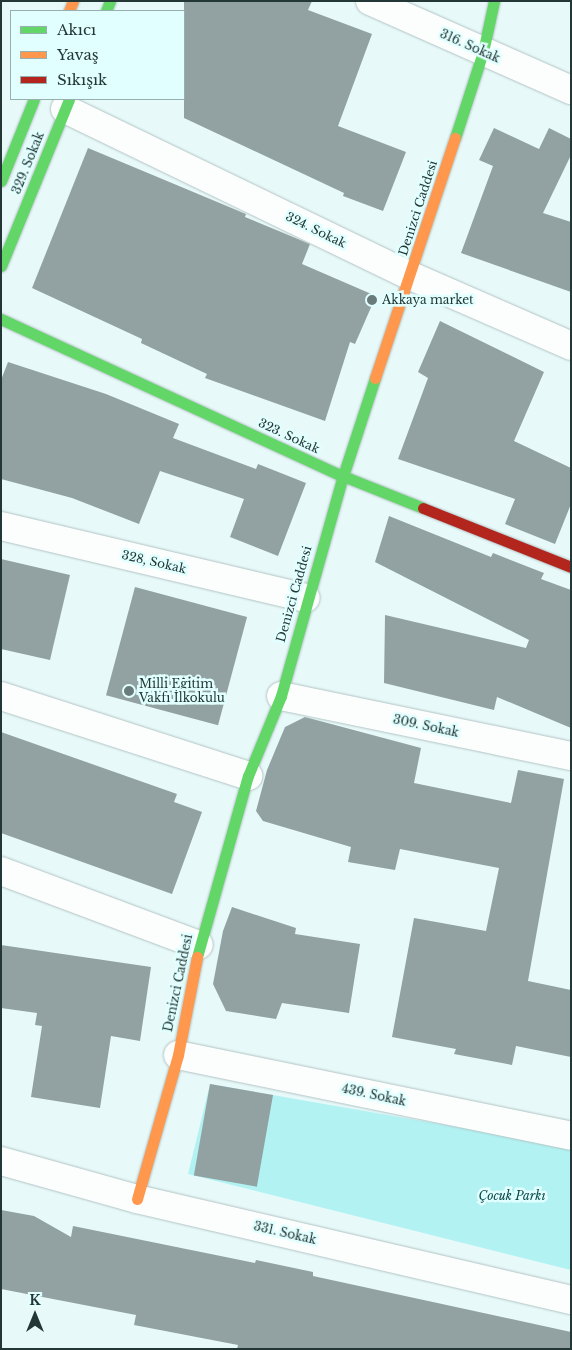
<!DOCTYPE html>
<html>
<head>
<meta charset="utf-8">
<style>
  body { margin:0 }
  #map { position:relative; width:572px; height:1350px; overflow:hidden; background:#e8f9f9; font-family:"Libre Baskerville",serif }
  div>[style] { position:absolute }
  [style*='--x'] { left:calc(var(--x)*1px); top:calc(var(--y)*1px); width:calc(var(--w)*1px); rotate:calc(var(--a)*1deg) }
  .green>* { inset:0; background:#b2f2f3 }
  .building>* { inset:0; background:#92a2a2; transform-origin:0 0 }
  .roads { filter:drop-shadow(0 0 1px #b2c3c3) drop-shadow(0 0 1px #b2c3c3) }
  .street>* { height:28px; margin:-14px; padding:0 14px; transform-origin:14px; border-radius:14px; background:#fcfefe }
  .fast>* { height:11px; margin:-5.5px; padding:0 5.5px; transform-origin:5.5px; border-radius:5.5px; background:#63d668 }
  .slow>* { height:11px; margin:-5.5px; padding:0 5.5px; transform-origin:5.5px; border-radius:5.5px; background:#ff974d }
  .jam>* { height:11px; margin:-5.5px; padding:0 5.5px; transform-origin:5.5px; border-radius:5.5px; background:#b3261e }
  .dots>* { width:14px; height:14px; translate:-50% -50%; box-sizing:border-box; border:2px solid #e2ffff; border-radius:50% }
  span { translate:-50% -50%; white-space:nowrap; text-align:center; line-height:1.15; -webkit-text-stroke:5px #e2ffff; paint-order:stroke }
  .street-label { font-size:12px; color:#243737 }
  .poi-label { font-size:12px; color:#243737 }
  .left { translate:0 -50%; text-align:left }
  .park-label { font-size:12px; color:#0a4b4c; font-style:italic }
  .frame { position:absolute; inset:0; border:2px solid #243737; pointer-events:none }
  .legend { position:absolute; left:10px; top:10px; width:175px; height:90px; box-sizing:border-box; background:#e2ffff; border:1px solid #96afaf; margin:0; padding:6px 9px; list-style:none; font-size:15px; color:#243737 }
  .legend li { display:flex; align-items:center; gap:10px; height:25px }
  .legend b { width:25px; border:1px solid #96afaf }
  .north { position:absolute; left:10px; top:1290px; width:50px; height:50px; -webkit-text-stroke:4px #e2ffff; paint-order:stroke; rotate:0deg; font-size:14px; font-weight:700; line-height:20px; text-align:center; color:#243737 }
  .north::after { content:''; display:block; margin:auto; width:18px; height:22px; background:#243737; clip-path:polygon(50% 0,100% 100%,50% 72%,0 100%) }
</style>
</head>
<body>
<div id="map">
  <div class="green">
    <div style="clip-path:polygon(210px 1084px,571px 1147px,571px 1270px,188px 1174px)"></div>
  </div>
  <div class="building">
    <div style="clip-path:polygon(184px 1px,312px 1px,308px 10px,372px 34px,338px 126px,406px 152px,383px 211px,343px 196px,344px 193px,184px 118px)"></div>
    <div style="clip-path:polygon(494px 128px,539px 149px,549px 128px,571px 139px,571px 155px,543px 213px,571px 222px,571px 292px,461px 253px,493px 166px,479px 160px)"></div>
    <div style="clip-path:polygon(88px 148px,246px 214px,245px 217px,310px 244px,302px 264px,376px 296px,355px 344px,350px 342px,325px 421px,205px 378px,207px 374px,141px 343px,142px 339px,32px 288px)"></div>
    <div style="clip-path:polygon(440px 321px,544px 372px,514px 441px,571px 468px,571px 504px,555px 544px,505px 524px,515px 499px,398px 459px,428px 378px,418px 372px)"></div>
    <div style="clip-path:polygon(8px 362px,106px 394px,179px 424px,173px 438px,256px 469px,258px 464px,306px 483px,278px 556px,230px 537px,244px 499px,160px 471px,139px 524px,72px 498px,1px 479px,1px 380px)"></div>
    <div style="clip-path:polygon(389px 516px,491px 557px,493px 553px,544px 573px,541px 579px,571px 590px,571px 728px,497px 697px,494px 710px,384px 683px,385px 615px,526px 648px,529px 640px,375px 562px)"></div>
    <div style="clip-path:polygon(1px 559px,70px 575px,50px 660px,1px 649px)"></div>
    <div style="left:135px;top:587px;width:116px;height:112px;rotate:15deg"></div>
    <div style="clip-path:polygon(305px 717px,421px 748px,414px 783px,511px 803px,518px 770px,564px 779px,528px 981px,571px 990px,571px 1057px,516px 1046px,512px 1065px,454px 1054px,456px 1049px,392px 1037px,414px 918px,486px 931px,499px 868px,400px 849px,395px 870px,348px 862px,351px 847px,263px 821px,256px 811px,267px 770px,285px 727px)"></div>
    <div style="clip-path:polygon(1px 732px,177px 794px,174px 802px,202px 812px,172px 894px,1px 833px)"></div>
    <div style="clip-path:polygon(232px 907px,296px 928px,295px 934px,360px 944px,349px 1013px,282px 1003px,276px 1019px,226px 1011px,213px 984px,223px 931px)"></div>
    <div style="clip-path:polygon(1px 945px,151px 967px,140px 1041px,111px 1036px,100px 1108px,31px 1097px,42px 1026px,35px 1025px,37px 1013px,1px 1008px)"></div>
    <div style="left:210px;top:1084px;width:64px;height:93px;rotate:10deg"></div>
    <div style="clip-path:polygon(1px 1210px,34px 1216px,71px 1237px,73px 1226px,255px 1263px,256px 1260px,313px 1272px,313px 1276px,571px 1332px,571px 1349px,237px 1349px,238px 1345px,134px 1325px,136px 1315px,1px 1289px)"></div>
  </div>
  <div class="roads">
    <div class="street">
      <div style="--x:370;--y:1;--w:220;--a:23.9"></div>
      <div style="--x:65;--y:109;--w:384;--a:25.8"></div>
      <div style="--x:411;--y:276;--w:175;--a:23.6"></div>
      <div style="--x:1;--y:526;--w:313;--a:13.3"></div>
      <div style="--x:1;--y:696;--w:260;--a:17.9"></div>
      <div style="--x:281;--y:696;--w:296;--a:11.7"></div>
      <div style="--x:1;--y:871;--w:211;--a:20.5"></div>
      <div style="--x:178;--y:1055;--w:401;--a:11.6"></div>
      <div style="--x:1;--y:1161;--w:141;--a:15.6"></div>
      <div style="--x:137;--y:1199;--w:446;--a:13.1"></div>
    </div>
    <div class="fast">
      <div style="--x:106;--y:11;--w:11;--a:-68"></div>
      <div style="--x:455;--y:138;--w:90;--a:-72"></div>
      <div style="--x:483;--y:52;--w:52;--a:-77.8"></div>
      <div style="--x:1;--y:181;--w:88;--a:-68.1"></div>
      <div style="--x:1;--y:266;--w:180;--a:-67.8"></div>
      <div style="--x:1;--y:319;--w:376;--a:24.7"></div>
      <div style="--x:343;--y:476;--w:86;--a:21.8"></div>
      <div style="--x:197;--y:957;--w:188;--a:-74.3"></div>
      <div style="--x:248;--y:776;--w:87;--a:-67.6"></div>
      <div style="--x:281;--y:696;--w:229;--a:-74.3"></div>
      <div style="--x:343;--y:476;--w:103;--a:-71.9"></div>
    </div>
    <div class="slow">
      <div style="--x:69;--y:11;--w:11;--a:-68"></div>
      <div style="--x:375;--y:378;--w:253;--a:-71.6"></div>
      <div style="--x:137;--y:1199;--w:150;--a:-74.1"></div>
      <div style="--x:178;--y:1055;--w:100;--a:-79"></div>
    </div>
    <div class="jam">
      <div style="--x:423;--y:508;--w:159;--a:21.7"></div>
    </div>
  </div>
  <div class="dots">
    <div style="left:372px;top:300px;background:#697b7b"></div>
    <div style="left:129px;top:691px;background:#697b7b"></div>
  </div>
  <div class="street-label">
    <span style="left:470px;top:46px;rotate:24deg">316. Sokak</span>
    <span style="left:28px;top:163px;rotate:-68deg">329. Sokak</span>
    <span style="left:418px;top:208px;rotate:-72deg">Denizci Caddesi</span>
    <span style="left:316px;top:230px;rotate:26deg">324. Sokak</span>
    <span style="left:289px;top:436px;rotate:25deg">323. Sokak</span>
    <span style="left:154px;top:562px;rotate:13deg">328, Sokak</span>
    <span style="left:294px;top:594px;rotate:-74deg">Denizci Caddesi</span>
    <span style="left:426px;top:726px;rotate:12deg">309. Sokak</span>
    <span style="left:178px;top:983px;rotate:-78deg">Denizci Caddesi</span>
    <span style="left:374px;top:1095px;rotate:12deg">439. Sokak</span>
    <span style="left:285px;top:1233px;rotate:13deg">331. Sokak</span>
  </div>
  <div class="poi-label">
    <span class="left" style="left:382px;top:300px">Akkaya market</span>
    <span class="left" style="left:139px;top:691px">Milli Eğitim<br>Vakfı İlkokulu</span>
  </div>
  <div class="park-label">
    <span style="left:512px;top:1196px">Çocuk Parkı</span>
  </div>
  <div class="frame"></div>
  <ul class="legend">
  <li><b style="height:6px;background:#63d668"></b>Akıcı</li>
  <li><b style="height:6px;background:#ff974d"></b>Yavaş</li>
  <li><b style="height:6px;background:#b3261e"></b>Sıkışık</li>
  </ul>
  <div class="north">K</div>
</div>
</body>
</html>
